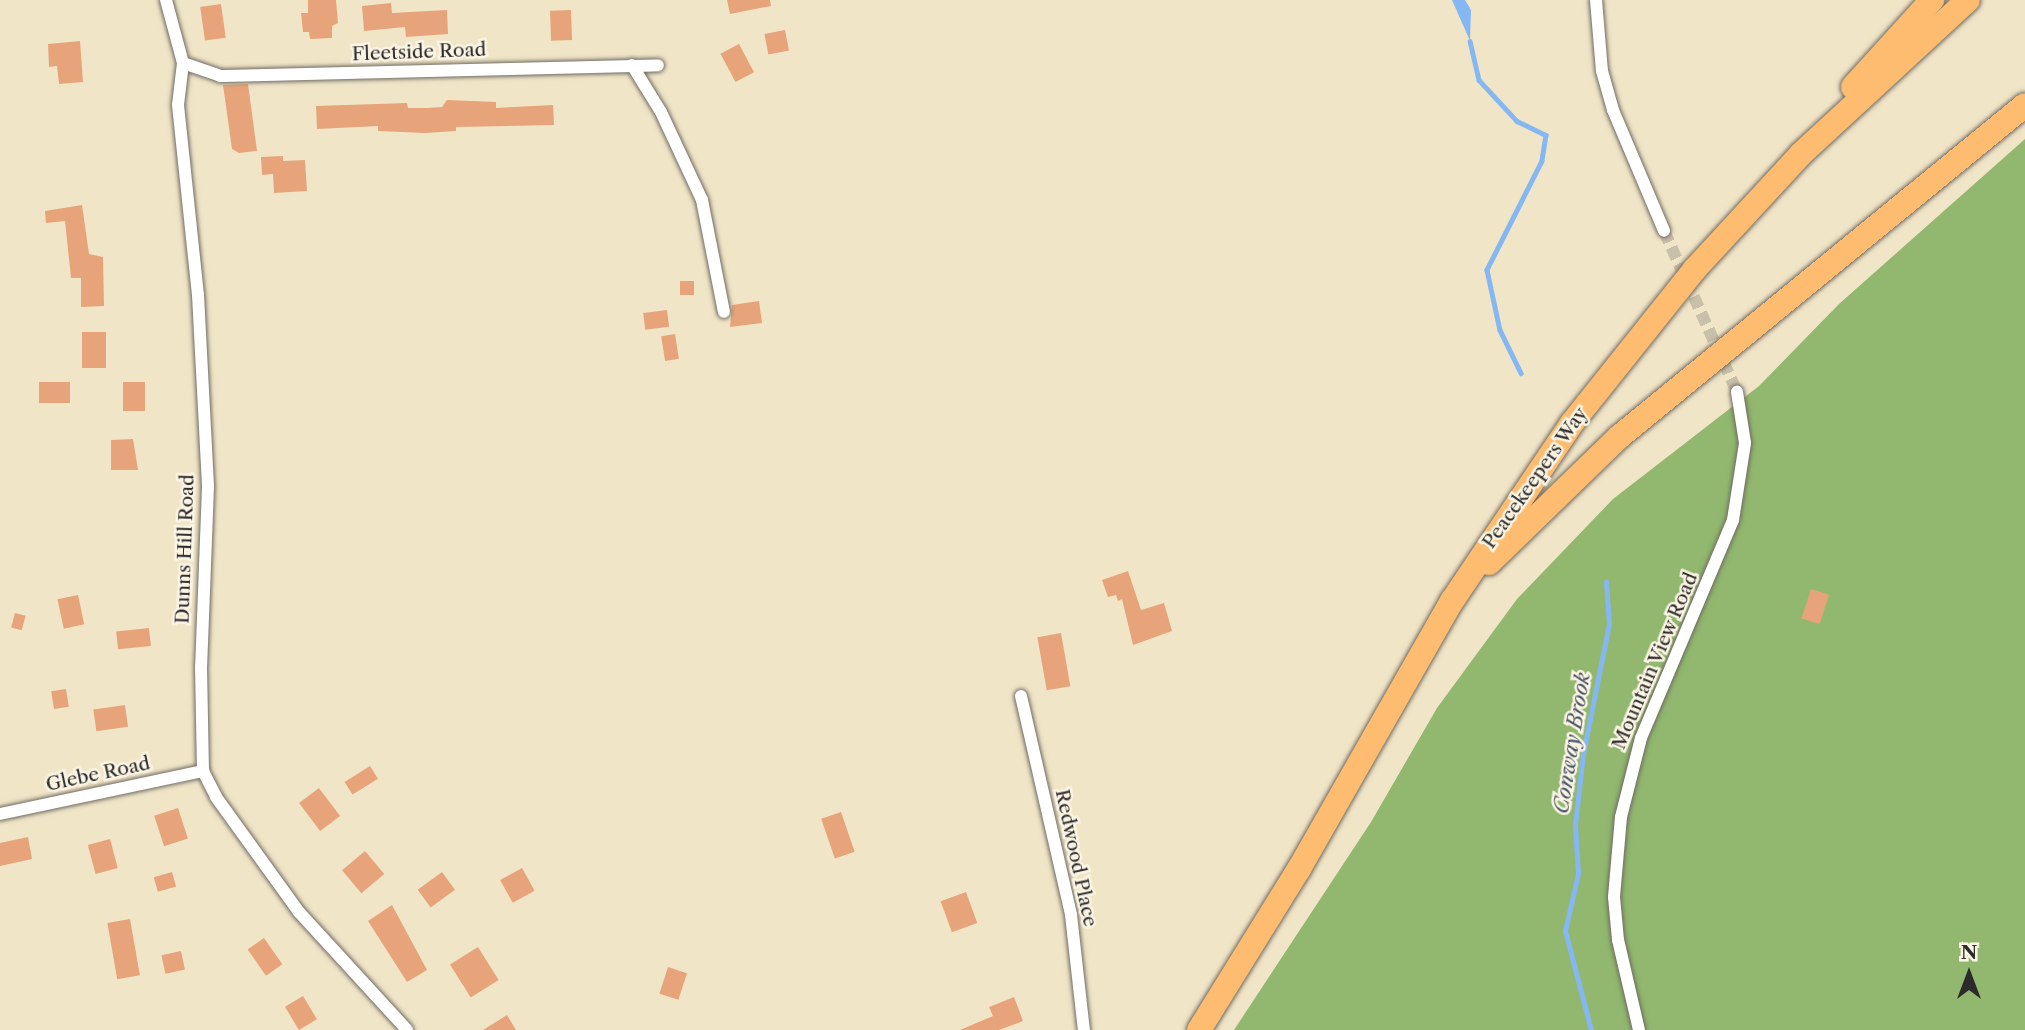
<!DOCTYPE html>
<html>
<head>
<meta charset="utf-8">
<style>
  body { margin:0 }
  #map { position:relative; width:2025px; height:1030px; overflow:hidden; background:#f1e5c8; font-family:"Libre Caslon Text",serif }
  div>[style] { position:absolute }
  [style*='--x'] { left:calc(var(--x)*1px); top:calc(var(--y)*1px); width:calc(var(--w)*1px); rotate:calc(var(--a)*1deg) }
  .forest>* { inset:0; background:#91b86e }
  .water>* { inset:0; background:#85b8f2 }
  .stream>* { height:4.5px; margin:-2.25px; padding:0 2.25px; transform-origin:2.25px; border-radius:2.25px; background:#85b8f2 }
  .building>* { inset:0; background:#e7a47a; transform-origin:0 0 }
  .minor-tunnel>* { height:12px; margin-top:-6px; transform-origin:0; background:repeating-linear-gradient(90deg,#c9c0a9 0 12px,transparent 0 18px) }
  .roads { filter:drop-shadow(0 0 2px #706c62) drop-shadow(0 0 2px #706c62) }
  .minor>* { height:12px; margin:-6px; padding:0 6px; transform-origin:6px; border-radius:6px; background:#fff }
  .motorway>* { height:24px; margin:-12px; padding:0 12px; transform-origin:12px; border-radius:12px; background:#fdbc70 }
  span { translate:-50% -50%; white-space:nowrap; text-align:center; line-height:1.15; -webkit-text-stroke:5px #fcf5e5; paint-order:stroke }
  .street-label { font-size:19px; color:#2b2b2b }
  .water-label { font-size:21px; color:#465567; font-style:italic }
  .north { position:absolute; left:1934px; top:939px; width:70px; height:70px; -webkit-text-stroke:5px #fcf5e5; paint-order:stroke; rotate:0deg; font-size:19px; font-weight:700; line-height:28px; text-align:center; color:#2b2b2b }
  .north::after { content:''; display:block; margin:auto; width:24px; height:32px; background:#2b2b2b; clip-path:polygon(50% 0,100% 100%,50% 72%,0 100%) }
</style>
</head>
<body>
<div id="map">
  <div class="forest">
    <div style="clip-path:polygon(2025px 139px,2025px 1030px,1234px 1030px,1371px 822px,1437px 708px,1517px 599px,1613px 499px,1759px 386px,1839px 304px)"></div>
  </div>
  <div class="water">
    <div style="clip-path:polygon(1452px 0,1465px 0,1471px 10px,1470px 41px)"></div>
  </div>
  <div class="stream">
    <div style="--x:1470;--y:41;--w:40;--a:77"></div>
    <div style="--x:1479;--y:80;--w:56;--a:47.2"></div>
    <div style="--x:1517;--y:121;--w:32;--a:26"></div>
    <div style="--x:1546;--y:135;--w:26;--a:99"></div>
    <div style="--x:1542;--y:161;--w:122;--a:116.8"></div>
    <div style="--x:1487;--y:270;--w:61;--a:77.8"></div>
    <div style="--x:1500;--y:330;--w:48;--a:64"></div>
    <div style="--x:1591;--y:1030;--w:102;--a:-104.7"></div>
    <div style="--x:1565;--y:931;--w:58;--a:-77.2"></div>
    <div style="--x:1578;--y:874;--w:49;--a:-93.5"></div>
    <div style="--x:1575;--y:825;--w:71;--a:-83.6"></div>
    <div style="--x:1583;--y:754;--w:133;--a:-78.7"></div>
    <div style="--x:1609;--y:624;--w:42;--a:-94.1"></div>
  </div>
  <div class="building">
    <div style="clip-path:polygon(308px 0,336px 0,338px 23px,332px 26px,332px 38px,310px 39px,309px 32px,303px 32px,301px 13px,308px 13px)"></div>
    <div style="clip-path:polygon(727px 0,770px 0,771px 6px,730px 14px)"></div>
    <div style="clip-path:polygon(391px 3px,392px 13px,447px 10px,448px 34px,406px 37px,405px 27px,364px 31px,362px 6px)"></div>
    <div style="left:221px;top:4px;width:34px;height:21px;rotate:82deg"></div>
    <div style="left:571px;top:10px;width:30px;height:21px;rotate:88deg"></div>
    <div style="left:785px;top:30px;width:21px;height:21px;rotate:79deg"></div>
    <div style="clip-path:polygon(80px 41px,83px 82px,59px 84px,57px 66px,49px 67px,48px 44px)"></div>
    <div style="left:739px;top:44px;width:32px;height:21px;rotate:62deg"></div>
    <div style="clip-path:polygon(248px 84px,257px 151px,239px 153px,232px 149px,223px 85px)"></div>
    <div style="clip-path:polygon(447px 100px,496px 102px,496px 108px,553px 105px,554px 125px,456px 127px,456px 131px,425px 133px,378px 131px,378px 126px,317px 129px,316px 106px,407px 103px,408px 108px,427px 108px,442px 107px)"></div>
    <div style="clip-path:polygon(283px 156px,283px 161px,305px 160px,307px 191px,274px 193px,273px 174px,262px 175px,261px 157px)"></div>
    <div style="clip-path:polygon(82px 205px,89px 254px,103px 257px,104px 306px,81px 307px,81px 278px,71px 278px,65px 221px,46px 223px,45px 211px)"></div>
    <div style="left:680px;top:281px;width:14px;height:14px"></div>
    <div style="clip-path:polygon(759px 301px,762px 323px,730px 327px,732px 305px)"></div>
    <div style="left:667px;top:310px;width:17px;height:24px;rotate:83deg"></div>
    <div style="left:82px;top:332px;width:24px;height:36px"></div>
    <div style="left:675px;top:334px;width:25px;height:14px;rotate:81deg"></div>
    <div style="left:70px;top:382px;width:21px;height:31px;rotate:90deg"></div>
    <div style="left:123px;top:382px;width:22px;height:29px"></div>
    <div style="clip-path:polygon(133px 439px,138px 470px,111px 470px,111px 440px)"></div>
    <div style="clip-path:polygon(1128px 571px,1141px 610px,1164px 603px,1172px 631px,1133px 645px,1122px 599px,1118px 601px,1116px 595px,1108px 597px,1102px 580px)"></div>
    <div style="left:1811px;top:589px;width:19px;height:31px;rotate:18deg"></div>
    <div style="left:78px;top:595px;width:30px;height:21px;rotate:78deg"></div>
    <div style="left:15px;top:613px;width:11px;height:15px;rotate:15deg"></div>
    <div style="left:149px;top:628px;width:18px;height:33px;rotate:84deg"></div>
    <div style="left:1061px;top:633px;width:54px;height:24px;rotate:80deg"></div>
    <div style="left:66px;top:689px;width:18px;height:15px;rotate:81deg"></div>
    <div style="left:125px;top:705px;width:22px;height:32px;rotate:82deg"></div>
    <div style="left:370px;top:766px;width:15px;height:30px;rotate:58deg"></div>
    <div style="left:319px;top:788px;width:35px;height:25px;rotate:53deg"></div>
    <div style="left:178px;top:808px;width:32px;height:25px;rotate:72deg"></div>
    <div style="left:841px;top:812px;width:42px;height:21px;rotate:71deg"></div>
    <div style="clip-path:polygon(28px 837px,32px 859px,0 866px,0 843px)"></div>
    <div style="left:110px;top:839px;width:30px;height:23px;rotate:75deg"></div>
    <div style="left:365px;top:851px;width:30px;height:30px;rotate:50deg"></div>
    <div style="left:522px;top:868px;width:26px;height:25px;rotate:61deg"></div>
    <div style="left:172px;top:872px;width:15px;height:19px;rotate:74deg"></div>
    <div style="left:442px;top:872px;width:22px;height:30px;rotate:54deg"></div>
    <div style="left:966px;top:892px;width:33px;height:27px;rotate:70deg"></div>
    <div style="clip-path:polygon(392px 905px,427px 970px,407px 982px,368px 921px)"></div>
    <div style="left:130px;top:919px;width:57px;height:23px;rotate:80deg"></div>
    <div style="left:264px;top:938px;width:32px;height:20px;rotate:55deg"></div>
    <div style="left:478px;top:947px;width:39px;height:33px;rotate:58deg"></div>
    <div style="left:181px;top:951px;width:19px;height:20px;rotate:78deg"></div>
    <div style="left:668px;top:967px;width:20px;height:28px;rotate:18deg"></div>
    <div style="left:303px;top:996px;width:27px;height:21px;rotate:59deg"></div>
    <div style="clip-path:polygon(1014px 997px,1023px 1021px,999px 1030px,960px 1030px,993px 1016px,989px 1007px)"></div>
    <div style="clip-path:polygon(507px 1015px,516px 1030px,483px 1030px)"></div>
  </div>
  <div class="minor-tunnel">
    <div style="--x:1664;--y:231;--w:177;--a:65.6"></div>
  </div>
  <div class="roads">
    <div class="minor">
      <div style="--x:166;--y:0;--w:65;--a:74.9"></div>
      <div style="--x:183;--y:63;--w:42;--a:96.8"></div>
      <div style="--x:178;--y:105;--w:191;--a:84"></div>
      <div style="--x:198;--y:295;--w:192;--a:87"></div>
      <div style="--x:208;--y:487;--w:180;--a:92.2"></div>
      <div style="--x:201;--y:667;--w:104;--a:88.9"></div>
      <div style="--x:203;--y:771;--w:29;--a:63"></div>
      <div style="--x:216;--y:797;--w:142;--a:54.2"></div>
      <div style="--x:299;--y:912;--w:160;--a:47.5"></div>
      <div style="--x:1596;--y:0;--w:71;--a:85.2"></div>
      <div style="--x:1602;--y:71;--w:41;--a:74.2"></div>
      <div style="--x:1613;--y:110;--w:131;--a:67.1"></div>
      <div style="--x:183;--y:63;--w:39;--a:19"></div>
      <div style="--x:220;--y:76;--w:438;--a:-1.4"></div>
      <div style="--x:632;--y:65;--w:55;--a:58.3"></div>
      <div style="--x:661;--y:112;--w:97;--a:65"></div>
      <div style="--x:702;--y:200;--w:114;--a:78.9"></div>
      <div style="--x:1021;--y:696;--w:225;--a:77.1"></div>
      <div style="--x:1071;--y:915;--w:116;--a:83.6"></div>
      <div style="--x:0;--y:814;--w:208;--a:-12"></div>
      <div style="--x:1639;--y:1030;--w:92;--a:-103.1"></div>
      <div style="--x:1618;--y:940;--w:43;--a:-95.3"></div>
      <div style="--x:1614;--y:897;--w:80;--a:-85"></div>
      <div style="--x:1621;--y:817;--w:81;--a:-75.8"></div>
      <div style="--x:1641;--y:738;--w:237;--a:-67.1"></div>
      <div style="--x:1733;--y:520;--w:78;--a:-81.1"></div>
      <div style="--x:1745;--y:443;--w:52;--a:-98.9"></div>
    </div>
    <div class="motorway">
      <div style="--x:1853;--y:87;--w:118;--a:-47.8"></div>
      <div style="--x:1489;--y:563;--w:181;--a:-44.1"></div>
      <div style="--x:1619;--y:437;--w:524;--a:-39.27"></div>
      <div style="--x:1199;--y:1030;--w:190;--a:-58.2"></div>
      <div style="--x:1299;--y:869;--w:309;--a:-60.3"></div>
      <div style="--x:1452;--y:601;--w:215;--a:-56"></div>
      <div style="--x:1572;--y:423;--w:196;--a:-51.4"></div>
      <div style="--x:1694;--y:270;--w:158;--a:-47.3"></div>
      <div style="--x:1801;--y:154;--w:227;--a:-42.7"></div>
    </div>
  </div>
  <div class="street-label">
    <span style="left:419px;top:52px;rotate:-2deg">Fleetside Road</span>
    <span style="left:1535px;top:478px;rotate:-55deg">Peacekeepers Way</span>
    <span style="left:185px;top:549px;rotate:-88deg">Dunns Hill Road</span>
    <span style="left:1655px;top:661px;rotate:-67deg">Mountain View Road</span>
    <span style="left:98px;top:774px;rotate:-12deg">Glebe Road</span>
    <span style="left:1076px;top:858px;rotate:78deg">Redwood Place</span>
  </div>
  <div class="water-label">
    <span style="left:1572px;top:743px;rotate:-81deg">Conway Brook</span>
  </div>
  <div class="north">N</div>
</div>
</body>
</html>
